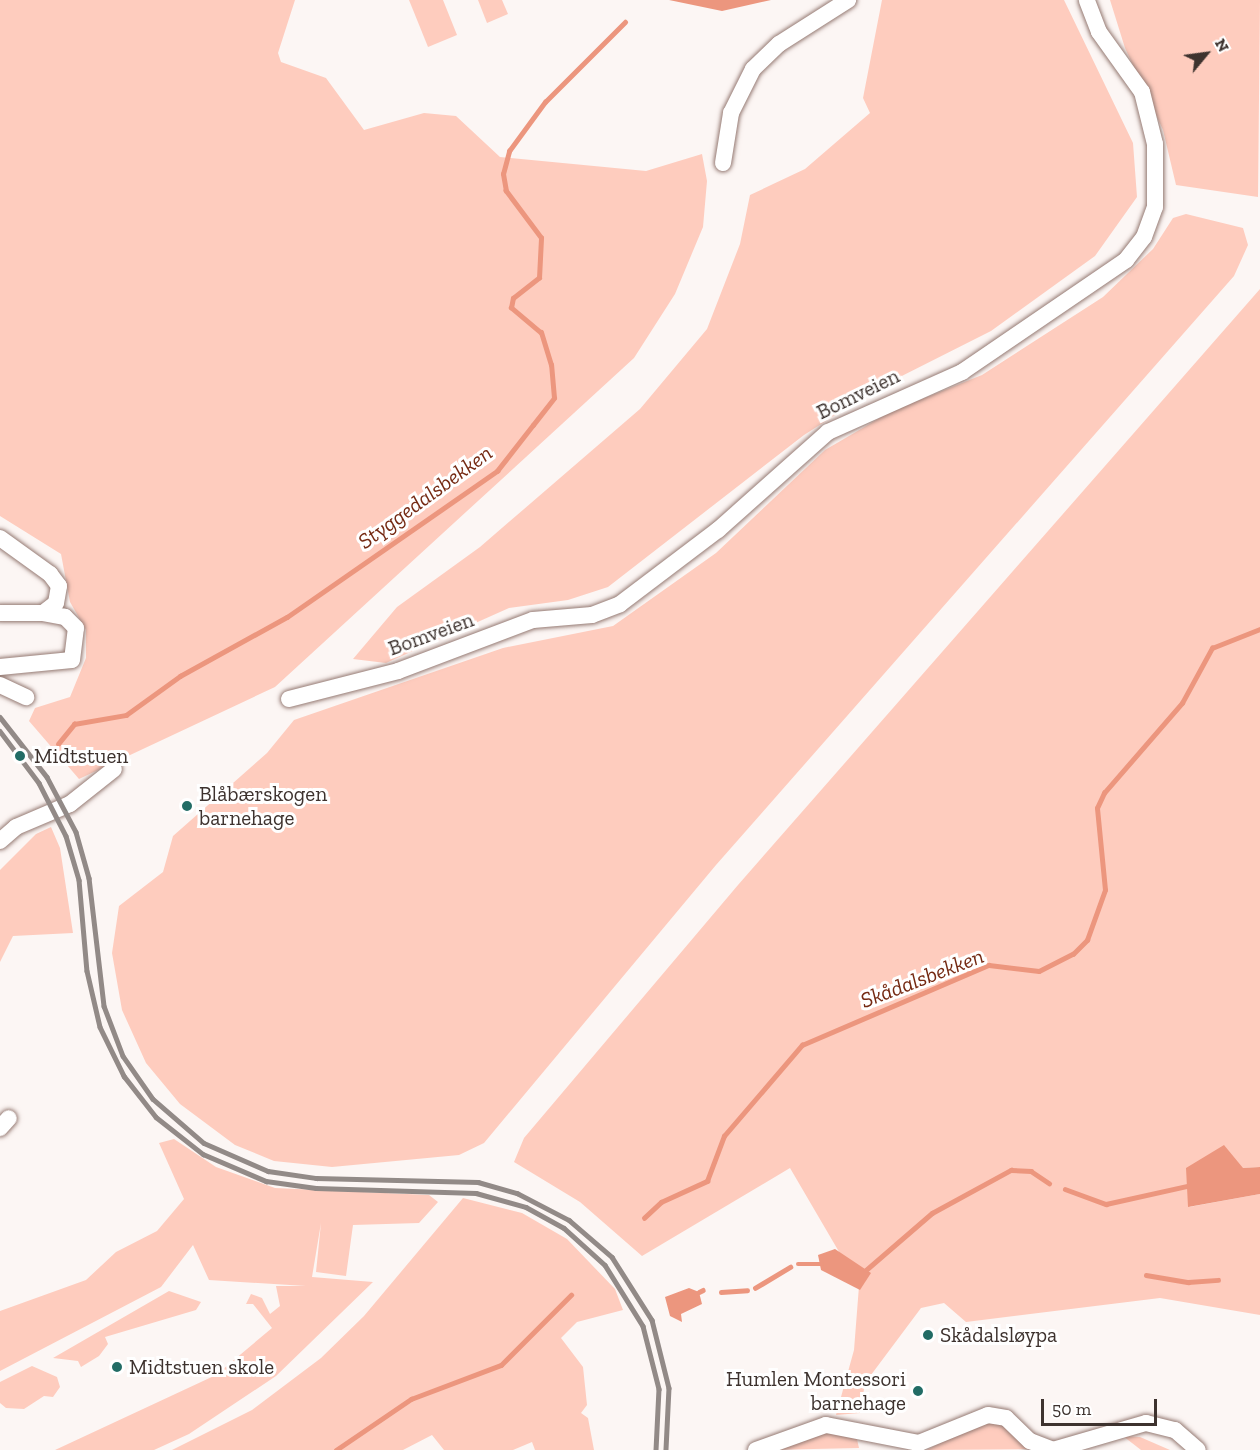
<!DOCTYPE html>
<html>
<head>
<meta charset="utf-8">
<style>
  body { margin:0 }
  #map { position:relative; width:1260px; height:1450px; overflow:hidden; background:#fcf6f4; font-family:"Zilla Slab",serif }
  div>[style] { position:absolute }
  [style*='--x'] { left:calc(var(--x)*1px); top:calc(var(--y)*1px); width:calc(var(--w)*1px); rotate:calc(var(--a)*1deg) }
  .green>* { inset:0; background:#feccbe }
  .water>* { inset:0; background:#ec967e }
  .stream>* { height:4.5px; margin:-2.25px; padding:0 2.25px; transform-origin:2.25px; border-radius:2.25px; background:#ec967e }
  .roads { filter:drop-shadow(0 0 2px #957a73) drop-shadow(0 0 2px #957a73) }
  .minor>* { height:16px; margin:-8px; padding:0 8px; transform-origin:8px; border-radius:8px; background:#fff }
  .rail>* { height:4.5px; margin:-2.25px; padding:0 2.25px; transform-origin:2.25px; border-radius:2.25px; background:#928a87 }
  .dots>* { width:16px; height:16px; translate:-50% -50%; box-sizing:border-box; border:3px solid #fff; border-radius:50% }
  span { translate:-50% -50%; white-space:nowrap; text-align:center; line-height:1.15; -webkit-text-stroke:6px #fff; paint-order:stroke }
  .street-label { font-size:21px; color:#3d322e }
  .poi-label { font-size:21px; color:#3d322e }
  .left { translate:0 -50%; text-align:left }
  .right { translate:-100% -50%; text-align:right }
  .water-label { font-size:22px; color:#752a13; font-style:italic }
  .north { position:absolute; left:1176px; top:24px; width:60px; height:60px; -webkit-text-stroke:4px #fff; paint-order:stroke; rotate:61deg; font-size:16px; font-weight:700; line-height:24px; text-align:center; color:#3d322e }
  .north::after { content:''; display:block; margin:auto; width:21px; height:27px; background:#3d322e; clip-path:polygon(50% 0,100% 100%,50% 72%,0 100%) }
  .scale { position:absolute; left:1041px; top:1399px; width:116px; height:27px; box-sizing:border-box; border:3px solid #3d322e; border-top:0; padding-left:8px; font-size:18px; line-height:21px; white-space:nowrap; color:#3d322e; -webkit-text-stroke:4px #fff; paint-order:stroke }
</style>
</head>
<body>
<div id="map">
  <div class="green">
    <div style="clip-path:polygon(0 0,295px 0,278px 53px,281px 62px,326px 78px,364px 130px,424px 113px,456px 116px,500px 157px,646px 171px,702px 154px,707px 181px,703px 227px,675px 294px,634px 358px,275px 687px,79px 779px,29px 721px,35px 708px,70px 697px,86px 658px,86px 630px,70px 602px,61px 554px,0 516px)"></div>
    <div style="clip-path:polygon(409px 0,443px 0,457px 35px,428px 47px)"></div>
    <div style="clip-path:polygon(478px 0,502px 0,508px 14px,487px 23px)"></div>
    <div style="clip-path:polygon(882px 0,1064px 0,1133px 143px,1137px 197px,1095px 256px,991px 331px,876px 389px,804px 435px,608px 587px,568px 600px,509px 608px,386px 663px,353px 659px,397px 607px,480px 547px,640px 409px,707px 329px,740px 244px,750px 195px,805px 169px,870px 113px,863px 98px)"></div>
    <div style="clip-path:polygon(1110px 0,1260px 0,1258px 197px,1176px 185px,1163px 130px,1125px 48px)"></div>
    <div style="clip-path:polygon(1186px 214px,1243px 228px,1248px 245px,1234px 276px,716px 865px,484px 1143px,459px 1155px,332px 1167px,274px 1161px,235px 1145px,180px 1104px,146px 1063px,122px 1010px,112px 953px,119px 906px,163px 872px,173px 836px,267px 753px,294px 720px,503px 648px,613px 626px,716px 553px,825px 450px,890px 412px,982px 375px,1103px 297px,1153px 249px,1173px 218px)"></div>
    <div style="clip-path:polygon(1260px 289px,1260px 1167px,1243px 1168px,1189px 1207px,1260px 1194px,1260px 1315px,1160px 1298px,966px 1322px,944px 1303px,921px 1308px,865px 1383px,860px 1413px,836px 1415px,854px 1350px,859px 1286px,790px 1168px,642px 1256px,580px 1202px,514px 1162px,524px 1138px,738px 885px)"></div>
    <div style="clip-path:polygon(51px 827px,60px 848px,73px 933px,13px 936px,0 962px,0 870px,36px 834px)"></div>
    <div style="clip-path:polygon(174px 1139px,216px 1167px,275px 1188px,429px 1195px,438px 1202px,419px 1223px,353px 1225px,346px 1276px,316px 1272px,321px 1223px,312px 1277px,373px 1282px,276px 1376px,189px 1434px,154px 1450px,55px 1450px,216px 1375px,272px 1328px,253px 1304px,246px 1304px,251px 1294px,262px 1298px,270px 1314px,280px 1306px,276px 1286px,306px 1286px,209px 1280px,193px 1245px,161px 1287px,0 1371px,0 1311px,86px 1280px,116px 1252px,157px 1231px,184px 1199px,159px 1143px)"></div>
    <div style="clip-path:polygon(463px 1198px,522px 1213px,567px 1239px,615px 1289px,623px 1310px,577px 1322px,561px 1338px,583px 1367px,587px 1405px,581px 1413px,588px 1418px,594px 1450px,535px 1450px,532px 1442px,513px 1450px,444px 1450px,432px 1435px,403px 1450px,172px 1450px,252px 1410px,321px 1358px,364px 1316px)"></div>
    <div style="clip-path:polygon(169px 1291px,201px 1302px,196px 1310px,105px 1337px,108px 1344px,99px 1356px,81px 1367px,78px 1361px,53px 1358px)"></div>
    <div style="clip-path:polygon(32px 1366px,57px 1377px,60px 1387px,53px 1397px,44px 1396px,24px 1409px,6px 1408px,0 1403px,0 1382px)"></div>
    <div style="clip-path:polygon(978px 1423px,1004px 1423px,1032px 1449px,927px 1450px)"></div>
    <div style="clip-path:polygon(825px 1432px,856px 1435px,859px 1448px,768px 1450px)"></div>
    <div style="clip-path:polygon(1123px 1436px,1140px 1437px,1170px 1450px,1141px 1450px)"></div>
  </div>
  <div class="water">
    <div style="clip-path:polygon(669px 0,771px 0,722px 11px)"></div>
    <div style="clip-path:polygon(1224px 1145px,1243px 1168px,1260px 1167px,1260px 1194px,1188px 1207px,1186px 1168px)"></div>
    <div style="clip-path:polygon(835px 1249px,871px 1273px,860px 1290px,821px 1270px,818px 1255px)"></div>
    <div style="clip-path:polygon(689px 1288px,699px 1292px,702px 1304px,681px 1314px,682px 1322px,670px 1316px,665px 1297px)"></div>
  </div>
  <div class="stream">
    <div style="--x:58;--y:744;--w:26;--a:-51"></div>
    <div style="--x:74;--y:724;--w:53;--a:-9.8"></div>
    <div style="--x:126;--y:715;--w:67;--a:-35.8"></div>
    <div style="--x:180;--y:676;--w:122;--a:-28.9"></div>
    <div style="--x:287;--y:617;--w:256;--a:-34.8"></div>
    <div style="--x:497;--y:471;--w:58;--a:-52"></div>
    <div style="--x:533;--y:425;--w:34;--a:-52"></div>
    <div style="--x:554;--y:398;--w:33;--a:-95"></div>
    <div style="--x:551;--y:365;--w:34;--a:-107"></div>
    <div style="--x:541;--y:333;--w:39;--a:-140"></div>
    <div style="--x:511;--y:308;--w:10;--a:-79"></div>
    <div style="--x:513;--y:298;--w:33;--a:-38"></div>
    <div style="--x:539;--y:278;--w:40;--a:-87.1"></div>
    <div style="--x:541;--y:238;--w:59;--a:-126.7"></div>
    <div style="--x:506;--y:191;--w:17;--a:-100"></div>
    <div style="--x:503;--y:174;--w:24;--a:-75"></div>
    <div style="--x:509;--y:151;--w:61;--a:-53.7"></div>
    <div style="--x:545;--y:102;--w:113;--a:-45"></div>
    <div style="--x:1065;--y:1189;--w:44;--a:20.1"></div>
    <div style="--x:1106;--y:1204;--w:83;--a:-12.5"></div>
    <div style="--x:644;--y:1218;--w:23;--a:-43"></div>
    <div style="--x:661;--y:1202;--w:51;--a:-24.5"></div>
    <div style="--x:707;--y:1181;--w:48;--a:-69.3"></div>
    <div style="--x:724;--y:1136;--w:120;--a:-49.4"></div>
    <div style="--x:802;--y:1045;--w:203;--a:-23.2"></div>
    <div style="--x:989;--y:965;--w:50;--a:6.8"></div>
    <div style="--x:1039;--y:971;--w:38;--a:-27"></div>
    <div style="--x:1073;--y:954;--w:20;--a:-45"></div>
    <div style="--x:1087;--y:940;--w:53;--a:-70.2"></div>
    <div style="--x:1105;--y:890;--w:82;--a:-95.6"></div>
    <div style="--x:1097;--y:808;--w:17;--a:-65"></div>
    <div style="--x:1104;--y:793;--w:119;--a:-49.1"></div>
    <div style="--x:1182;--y:703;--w:63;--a:-61.4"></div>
    <div style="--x:1212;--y:648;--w:52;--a:-21.6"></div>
    <div style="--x:798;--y:1264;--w:24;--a:0"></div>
    <div style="--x:866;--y:1270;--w:87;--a:-40.8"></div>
    <div style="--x:932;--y:1213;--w:90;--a:-28.6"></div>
    <div style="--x:1011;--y:1170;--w:20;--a:3"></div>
    <div style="--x:1031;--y:1171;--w:22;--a:34"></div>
    <div style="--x:1146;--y:1275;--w:43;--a:9.5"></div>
    <div style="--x:1188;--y:1282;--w:30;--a:-4"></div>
    <div style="--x:755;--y:1288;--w:41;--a:-31"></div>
    <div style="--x:699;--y:1292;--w:4;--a:-27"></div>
    <div style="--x:721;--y:1292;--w:26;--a:-4"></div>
    <div style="--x:336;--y:1450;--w:91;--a:-34.2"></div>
    <div style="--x:411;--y:1399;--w:96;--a:-20.7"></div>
    <div style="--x:501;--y:1365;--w:99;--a:-45"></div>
  </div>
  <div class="roads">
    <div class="minor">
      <div style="--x:723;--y:163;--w:51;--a:-80.9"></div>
      <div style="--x:731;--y:113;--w:49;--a:-63.4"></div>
      <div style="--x:753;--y:69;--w:36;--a:-44"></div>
      <div style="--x:779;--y:44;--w:82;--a:-32.5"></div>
      <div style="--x:0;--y:538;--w:62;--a:35.8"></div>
      <div style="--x:50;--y:574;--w:15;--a:53"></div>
      <div style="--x:59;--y:586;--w:17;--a:100"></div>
      <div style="--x:56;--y:603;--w:16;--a:142"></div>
      <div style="--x:43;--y:613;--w:43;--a:180"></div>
      <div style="--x:0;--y:667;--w:72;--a:-5.6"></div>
      <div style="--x:72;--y:660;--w:32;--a:-83"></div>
      <div style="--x:76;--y:628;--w:16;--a:-135"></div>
      <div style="--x:65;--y:617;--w:22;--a:-170"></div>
      <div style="--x:0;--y:685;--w:29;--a:25"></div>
      <div style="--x:289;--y:699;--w:113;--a:-14.4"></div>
      <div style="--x:398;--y:671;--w:144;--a:-20.7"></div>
      <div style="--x:533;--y:620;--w:59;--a:-4.8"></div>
      <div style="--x:592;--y:615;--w:30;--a:-21"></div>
      <div style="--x:620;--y:604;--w:123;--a:-37.1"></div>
      <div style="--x:718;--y:530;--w:147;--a:-41.7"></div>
      <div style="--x:828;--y:432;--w:147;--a:-24.1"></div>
      <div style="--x:962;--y:372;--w:199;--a:-34.3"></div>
      <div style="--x:1126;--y:260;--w:29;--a:-52"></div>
      <div style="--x:1144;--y:237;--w:32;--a:-70"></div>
      <div style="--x:1155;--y:207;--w:63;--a:-90"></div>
      <div style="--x:1155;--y:144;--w:54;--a:-104"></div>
      <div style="--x:1142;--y:92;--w:74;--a:-125.6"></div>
      <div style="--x:1099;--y:32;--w:34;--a:-111"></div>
      <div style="--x:0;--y:841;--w:21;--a:-41"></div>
      <div style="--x:16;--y:827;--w:59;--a:-23.1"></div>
      <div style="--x:70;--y:804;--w:56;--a:-38.5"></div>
      <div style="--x:0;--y:1128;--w:13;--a:-48"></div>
      <div style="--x:756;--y:1450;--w:74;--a:-19.7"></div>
      <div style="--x:826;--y:1425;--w:95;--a:11"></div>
      <div style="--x:919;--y:1443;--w:74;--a:-22.1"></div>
      <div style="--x:988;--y:1415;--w:18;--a:9"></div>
      <div style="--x:1006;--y:1418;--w:33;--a:44"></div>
      <div style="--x:1030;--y:1441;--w:25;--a:21"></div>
      <div style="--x:1053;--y:1450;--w:97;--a:-16.2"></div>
      <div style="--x:1146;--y:1423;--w:30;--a:14"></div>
      <div style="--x:1175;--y:1430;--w:30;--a:41"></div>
    </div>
  </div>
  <div class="rail">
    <div style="--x:0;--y:717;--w:76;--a:51.9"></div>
    <div style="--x:47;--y:777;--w:62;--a:62.2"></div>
    <div style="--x:76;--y:832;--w:48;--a:74.2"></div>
    <div style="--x:89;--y:878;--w:129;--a:83.3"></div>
    <div style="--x:104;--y:1006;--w:53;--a:69.2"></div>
    <div style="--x:123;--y:1056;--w:52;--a:55.1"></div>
    <div style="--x:153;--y:1099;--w:67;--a:40.8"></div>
    <div style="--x:204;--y:1143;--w:70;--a:23.6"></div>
    <div style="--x:268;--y:1171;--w:49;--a:8.3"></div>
    <div style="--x:316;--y:1178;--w:162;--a:1.4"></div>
    <div style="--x:478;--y:1182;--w:41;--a:15.8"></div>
    <div style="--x:517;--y:1193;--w:59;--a:27.4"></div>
    <div style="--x:569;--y:1220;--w:57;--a:40.7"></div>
    <div style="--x:612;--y:1257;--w:75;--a:57.6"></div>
    <div style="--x:652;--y:1320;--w:70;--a:76"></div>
    <div style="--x:669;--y:1388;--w:62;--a:92.8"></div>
    <div style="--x:0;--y:731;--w:65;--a:53.1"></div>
    <div style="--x:39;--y:783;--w:59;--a:63"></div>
    <div style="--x:66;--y:836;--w:46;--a:73.5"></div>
    <div style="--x:79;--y:880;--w:91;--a:85"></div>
    <div style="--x:87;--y:971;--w:57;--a:76.9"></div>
    <div style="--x:100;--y:1027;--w:55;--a:63.9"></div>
    <div style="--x:124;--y:1076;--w:52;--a:52"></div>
    <div style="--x:156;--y:1117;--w:60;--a:38.2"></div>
    <div style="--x:203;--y:1154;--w:69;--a:23.2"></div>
    <div style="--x:266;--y:1181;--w:50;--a:8"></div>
    <div style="--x:316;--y:1188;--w:160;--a:1.8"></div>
    <div style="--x:476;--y:1193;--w:52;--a:15.6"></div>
    <div style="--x:526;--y:1207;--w:43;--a:28.9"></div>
    <div style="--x:564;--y:1228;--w:55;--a:42.1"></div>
    <div style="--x:605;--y:1265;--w:72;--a:58.1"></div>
    <div style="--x:643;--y:1326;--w:65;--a:75.7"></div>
    <div style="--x:659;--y:1389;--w:61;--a:92.8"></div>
  </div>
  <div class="dots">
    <div style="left:20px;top:756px;background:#226c65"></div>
    <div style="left:187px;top:806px;background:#226c65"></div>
    <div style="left:928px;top:1335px;background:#226c65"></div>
    <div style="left:117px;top:1367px;background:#226c65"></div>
    <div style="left:918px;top:1391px;background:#226c65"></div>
  </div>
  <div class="street-label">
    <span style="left:858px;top:394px;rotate:-26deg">Bomveien</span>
    <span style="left:431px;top:634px;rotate:-20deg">Bomveien</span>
  </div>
  <div class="poi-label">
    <span class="left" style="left:34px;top:756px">Midtstuen</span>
    <span class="left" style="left:199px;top:806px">Blåbærskogen<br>barnehage</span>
    <span class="left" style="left:940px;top:1335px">Skådalsløypa</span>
    <span class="left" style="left:129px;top:1367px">Midtstuen skole</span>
    <span class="right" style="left:906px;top:1391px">Humlen Montessori<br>barnehage</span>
  </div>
  <div class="water-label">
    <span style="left:425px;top:497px;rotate:-36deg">Styggedalsbekken</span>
    <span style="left:922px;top:978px;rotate:-21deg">Skådalsbekken</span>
  </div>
  <div class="north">N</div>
  <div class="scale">50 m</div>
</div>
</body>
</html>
